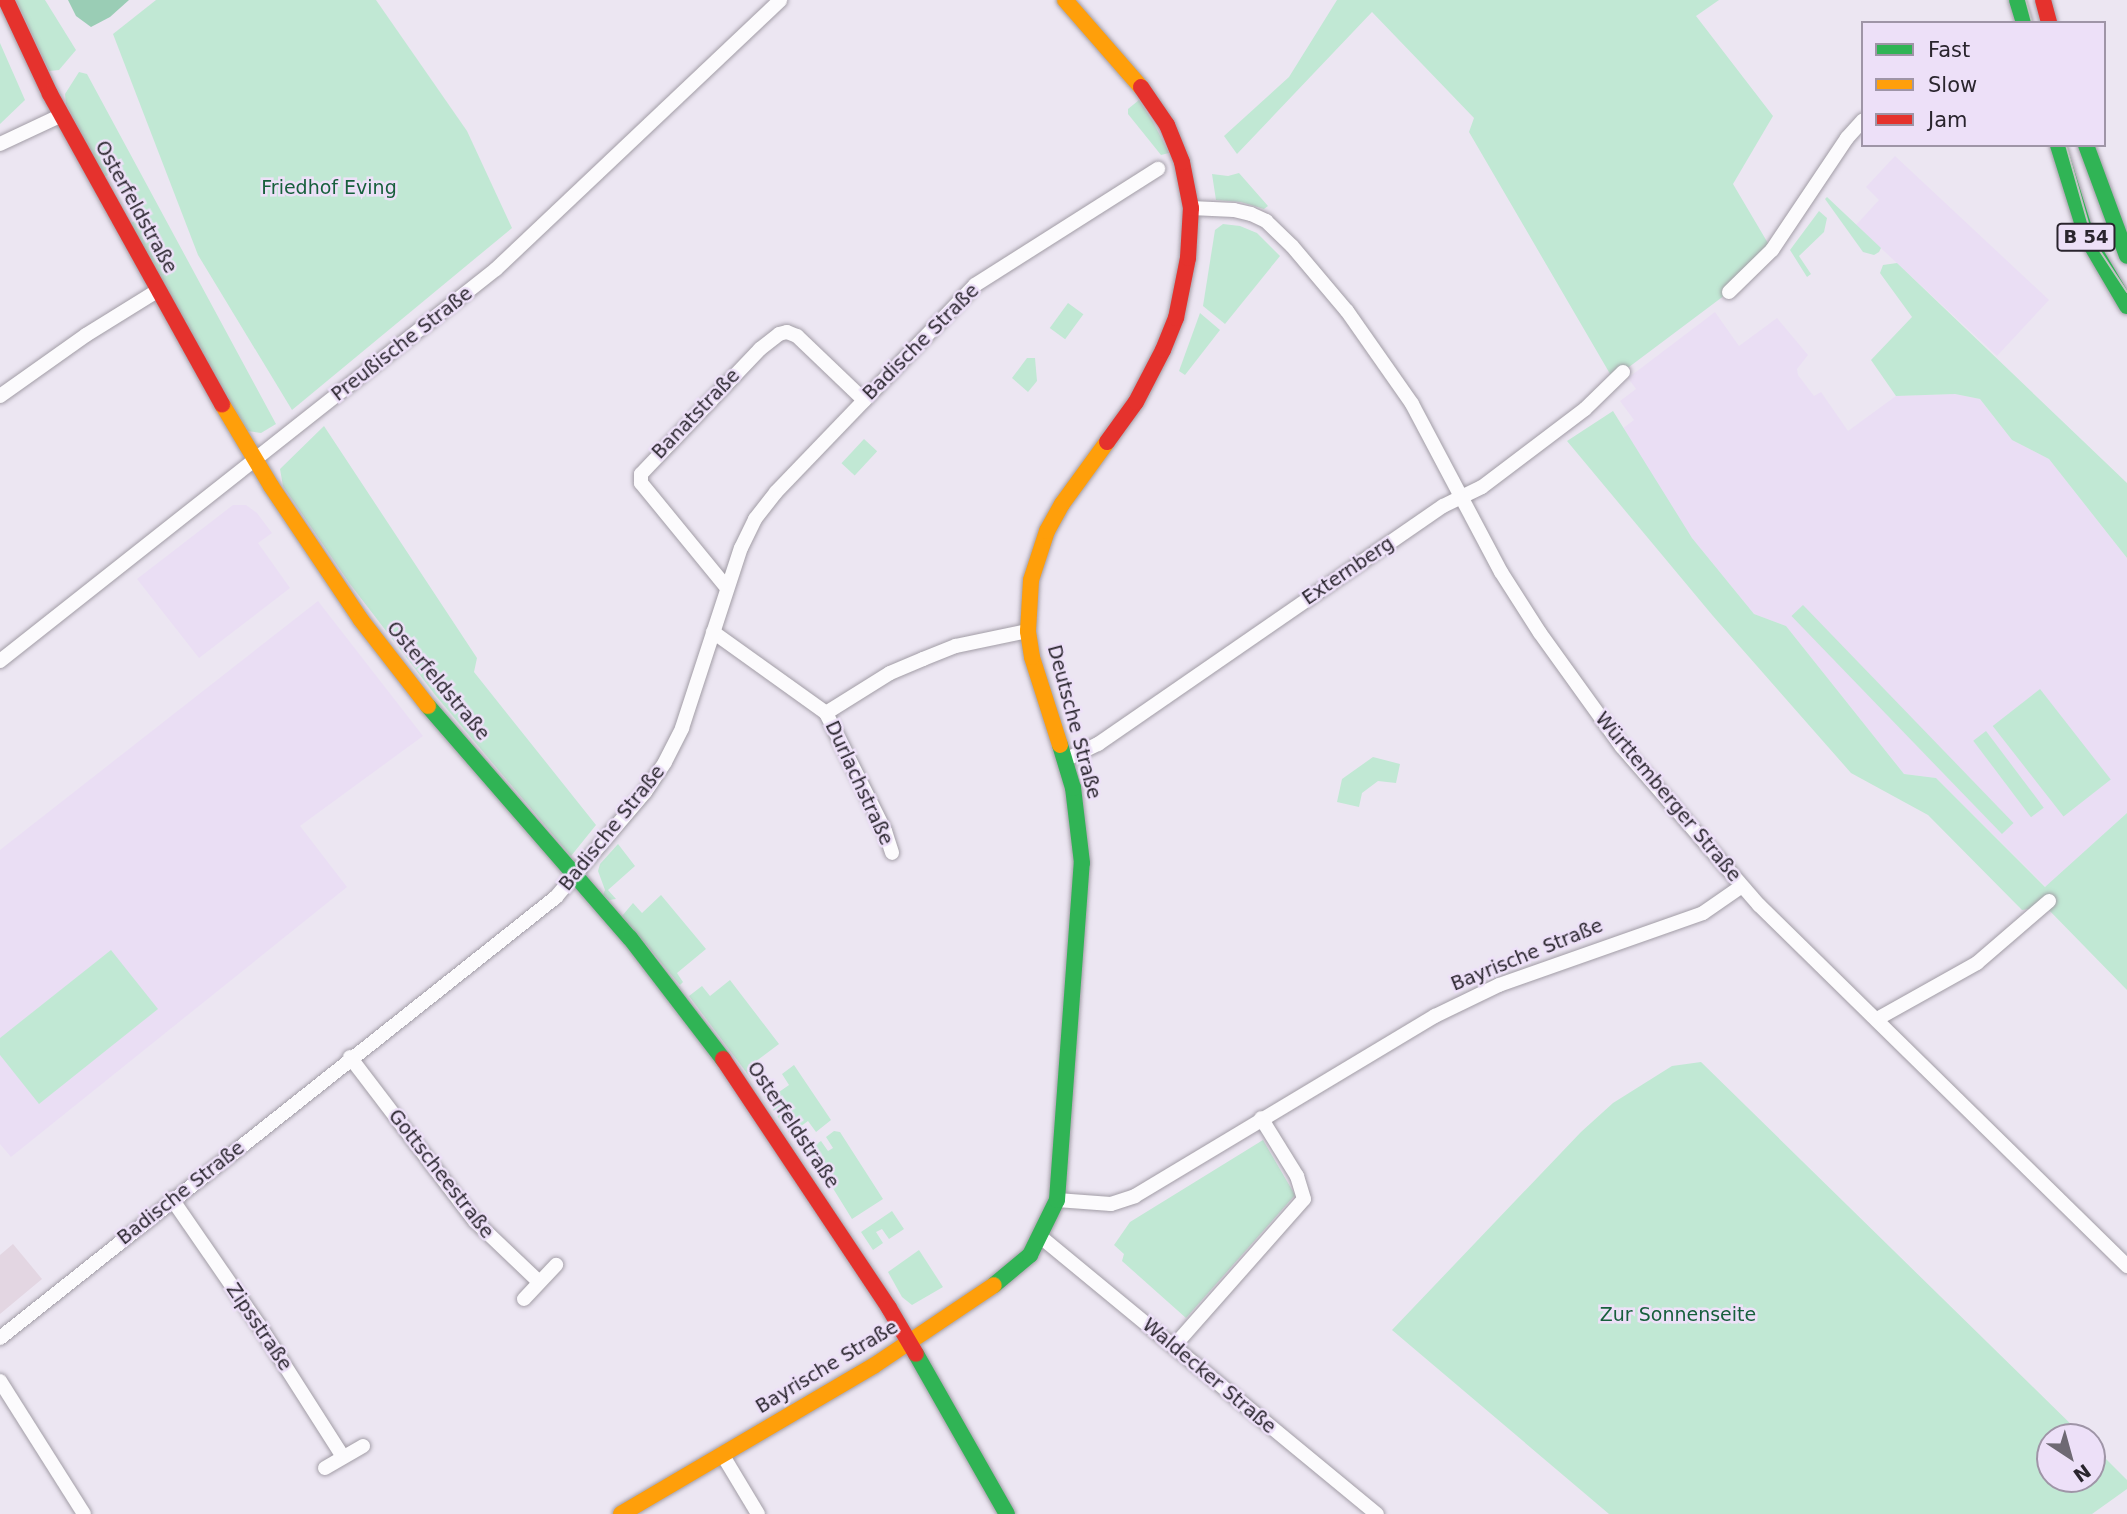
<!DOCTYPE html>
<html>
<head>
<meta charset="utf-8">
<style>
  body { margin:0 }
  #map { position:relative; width:2127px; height:1514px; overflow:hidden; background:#ece6f2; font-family:"DejaVu Sans",sans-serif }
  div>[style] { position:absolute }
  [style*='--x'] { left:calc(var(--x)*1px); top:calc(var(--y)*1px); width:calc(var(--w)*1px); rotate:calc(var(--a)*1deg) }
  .built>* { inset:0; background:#eadef4 }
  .industrial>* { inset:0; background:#e3d6e2 }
  .green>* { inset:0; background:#c1e8d4; transform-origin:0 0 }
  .forest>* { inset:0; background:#9acdb5 }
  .roads { filter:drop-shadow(0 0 2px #a29da6) drop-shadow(0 0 2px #a29da6) }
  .street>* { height:14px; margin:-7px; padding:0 7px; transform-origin:7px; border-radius:7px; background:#fcfbfd }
  .fast>* { height:16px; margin:-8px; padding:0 8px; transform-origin:8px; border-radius:8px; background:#30b455 }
  .slow>* { height:16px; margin:-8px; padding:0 8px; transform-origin:8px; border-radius:8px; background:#ff9f0a }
  .jam>* { height:16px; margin:-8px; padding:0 8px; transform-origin:8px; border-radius:8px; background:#e5322d }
  .tram>* { height:2px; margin:-1px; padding:0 1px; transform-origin:1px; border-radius:1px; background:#c2c1c3 }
  span { translate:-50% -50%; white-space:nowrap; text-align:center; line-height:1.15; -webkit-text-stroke:5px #ede0f8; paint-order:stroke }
  .shield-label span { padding:2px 5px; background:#ede0f8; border:2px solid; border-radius:5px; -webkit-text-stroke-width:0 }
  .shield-label { font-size:18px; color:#2a252e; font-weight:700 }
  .park-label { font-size:19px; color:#175f3c }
  .street-label { font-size:19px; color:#2a252e }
  .legend { position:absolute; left:1861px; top:21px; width:245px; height:126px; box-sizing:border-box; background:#ede0f8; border:2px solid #9f95a7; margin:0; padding:9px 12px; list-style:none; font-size:21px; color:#2a252e }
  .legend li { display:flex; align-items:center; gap:14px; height:35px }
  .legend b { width:35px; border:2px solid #9f95a7 }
  .north { position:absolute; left:2036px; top:1423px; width:70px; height:70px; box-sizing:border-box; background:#ede0f8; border:2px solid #9f95a7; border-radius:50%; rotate:144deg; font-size:19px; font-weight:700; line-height:28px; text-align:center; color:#2a252e }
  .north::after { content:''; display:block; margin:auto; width:24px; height:32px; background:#6e6973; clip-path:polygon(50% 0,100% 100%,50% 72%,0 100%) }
</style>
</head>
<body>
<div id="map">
  <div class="built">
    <div style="clip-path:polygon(1895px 156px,2049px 300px,1997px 356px,1856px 225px,1879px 200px,1866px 187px)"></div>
    <div style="clip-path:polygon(1715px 312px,1739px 346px,1777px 318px,1808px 355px,1797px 369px,1798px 375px,1814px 396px,1821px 392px,1848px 431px,1896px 396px,1955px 394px,1980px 399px,2012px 440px,2049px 459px,2127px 558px,2127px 813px,2046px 887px,1936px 778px,1904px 774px,1786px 626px,1754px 614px,1692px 538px,1618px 432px,1634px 420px,1620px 401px,1636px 389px,1628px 378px)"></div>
    <div style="clip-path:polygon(233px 505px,246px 505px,257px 513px,272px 533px,258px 543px,290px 588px,199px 658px,137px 579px)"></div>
    <div style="clip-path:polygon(318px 601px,423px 736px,300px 826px,347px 887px,11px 1157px,0 1144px,0 850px)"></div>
  </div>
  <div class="industrial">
    <div style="clip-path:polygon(13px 1244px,42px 1279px,0 1314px,0 1255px)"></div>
  </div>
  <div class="green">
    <div style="clip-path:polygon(16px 0,45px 0,76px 50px,59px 70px,49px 71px)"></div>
    <div style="clip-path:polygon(156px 0,376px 0,467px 131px,512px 228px,292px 410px,198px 255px,113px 34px)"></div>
    <div style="clip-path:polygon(1337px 0,1719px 0,1696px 16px,1773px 116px,1733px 184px,1772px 250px,1729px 292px,1613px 379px,1469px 132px,1474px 118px,1372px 12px,1237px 154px,1224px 136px,1289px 77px)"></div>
    <div style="clip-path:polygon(0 43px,25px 100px,0 124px)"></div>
    <div style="clip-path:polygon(79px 72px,87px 74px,276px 424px,261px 433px,248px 431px,210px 368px,130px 224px,137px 219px,111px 174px,104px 177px,66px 104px,65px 94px)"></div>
    <div style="clip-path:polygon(1139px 100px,1153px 122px,1169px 153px,1161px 155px,1128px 114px,1128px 109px)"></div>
    <div style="clip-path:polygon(1239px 173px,1268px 206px,1264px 209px,1241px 202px,1216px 200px,1212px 174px,1228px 176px)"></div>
    <div style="clip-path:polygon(1827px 197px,1881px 248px,1879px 252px,1874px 255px,1863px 252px,1825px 199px)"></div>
    <div style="clip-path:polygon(1819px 211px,1827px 218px,1824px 232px,1799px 256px,1811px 274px,1807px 277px,1790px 250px)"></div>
    <div style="clip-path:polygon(1223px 224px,1240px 226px,1257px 233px,1280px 256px,1225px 324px,1203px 306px,1215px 230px)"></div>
    <div style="clip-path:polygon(1897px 263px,2127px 483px,2127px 558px,2049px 459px,2012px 440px,1980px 399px,1955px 394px,1896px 396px,1871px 360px,1912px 317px,1880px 273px,1883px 265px)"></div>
    <div style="left:1068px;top:303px;width:19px;height:31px;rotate:36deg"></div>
    <div style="clip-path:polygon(1200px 313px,1220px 330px,1185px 375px,1179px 371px)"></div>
    <div style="clip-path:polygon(1027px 358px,1035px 358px,1037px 381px,1028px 392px,1012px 378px)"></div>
    <div style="clip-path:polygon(1613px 411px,1692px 538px,1754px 614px,1786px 626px,1904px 774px,1936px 778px,2045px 887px,2127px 813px,2127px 990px,2045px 906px,2022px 910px,1928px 815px,1851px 773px,1713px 616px,1567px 441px)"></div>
    <div style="clip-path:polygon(324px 426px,477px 658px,474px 672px,596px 825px,571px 856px,436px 696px,350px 584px,283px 486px,280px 469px)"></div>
    <div style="left:864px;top:439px;width:18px;height:33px;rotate:43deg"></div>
    <div style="left:1803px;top:605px;width:303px;height:16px;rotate:46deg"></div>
    <div style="left:2040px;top:689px;width:115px;height:60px;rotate:52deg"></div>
    <div style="left:1986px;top:731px;width:96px;height:16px;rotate:53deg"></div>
    <div style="clip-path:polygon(1373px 757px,1400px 764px,1396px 783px,1378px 781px,1362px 793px,1359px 807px,1337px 802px,1342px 779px)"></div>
    <div style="clip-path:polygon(618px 844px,635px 866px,608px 890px,616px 899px,609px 900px,603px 895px,605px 890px,598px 871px,600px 864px)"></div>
    <div style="clip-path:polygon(661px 895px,706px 949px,677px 973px,683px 982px,680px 985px,622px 916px,633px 903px,642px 913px)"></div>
    <div style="clip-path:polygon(111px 950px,158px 1009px,39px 1104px,0 1055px,0 1038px)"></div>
    <div style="clip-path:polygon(730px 980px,779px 1044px,747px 1068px,752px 1080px,689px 996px,702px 986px,710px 996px)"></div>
    <div style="clip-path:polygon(1701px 1062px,2084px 1437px,2050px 1437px,2050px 1479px,2092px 1479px,2092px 1445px,2127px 1480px,2127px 1489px,2092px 1514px,1609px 1514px,1392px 1330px,1581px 1132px,1613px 1103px,1672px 1066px)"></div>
    <div style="clip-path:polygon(794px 1065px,831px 1120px,816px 1132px,808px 1121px,793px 1132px,799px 1141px,796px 1143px,760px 1091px,769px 1099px,789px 1085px,782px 1074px)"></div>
    <div style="clip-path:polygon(834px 1131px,840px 1132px,883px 1199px,852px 1219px,821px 1169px,806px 1151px,821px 1141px,828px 1151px,833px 1148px,826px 1137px)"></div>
    <div style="clip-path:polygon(1263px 1140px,1295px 1195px,1186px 1318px,1122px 1261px,1124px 1254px,1114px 1245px,1130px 1222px)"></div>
    <div style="clip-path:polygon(892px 1211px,904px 1229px,889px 1239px,882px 1229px,876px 1232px,883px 1243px,873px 1250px,861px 1232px)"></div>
    <div style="clip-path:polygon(919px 1250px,943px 1287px,912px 1305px,902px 1297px,888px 1272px)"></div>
  </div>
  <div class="forest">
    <div style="clip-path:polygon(68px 0,129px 0,110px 17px,91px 27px,76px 16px)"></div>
  </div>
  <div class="roads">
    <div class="street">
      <div style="--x:0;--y:144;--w:68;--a:-25.1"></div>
      <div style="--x:1191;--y:208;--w:43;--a:2.7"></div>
      <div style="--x:1234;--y:210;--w:17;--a:13"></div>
      <div style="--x:1251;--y:214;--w:17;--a:25"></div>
      <div style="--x:1266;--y:221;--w:36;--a:44"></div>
      <div style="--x:1292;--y:246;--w:85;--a:49.8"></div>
      <div style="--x:1347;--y:311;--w:113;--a:55"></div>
      <div style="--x:1412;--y:404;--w:190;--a:62.1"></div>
      <div style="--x:1501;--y:572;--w:72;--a:57.4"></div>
      <div style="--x:1540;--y:633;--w:140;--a:54.3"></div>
      <div style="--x:1622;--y:747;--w:209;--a:49.1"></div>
      <div style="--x:1759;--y:905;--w:516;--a:44.45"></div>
      <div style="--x:1729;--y:292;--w:60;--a:-44.3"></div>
      <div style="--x:1772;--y:250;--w:135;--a:-56.2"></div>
      <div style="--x:1847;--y:138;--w:24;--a:-48"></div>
      <div style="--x:0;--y:396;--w:105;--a:-35.3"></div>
      <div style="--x:86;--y:335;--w:84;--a:-31.8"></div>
      <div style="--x:727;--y:588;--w:136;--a:-129.3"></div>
      <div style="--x:641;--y:483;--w:9;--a:-90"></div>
      <div style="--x:641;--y:474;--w:173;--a:-46.4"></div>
      <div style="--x:760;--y:349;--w:24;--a:-38"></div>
      <div style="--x:779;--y:334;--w:8;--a:-14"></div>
      <div style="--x:787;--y:332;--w:11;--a:22"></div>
      <div style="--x:797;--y:336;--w:93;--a:43.7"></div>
      <div style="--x:713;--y:632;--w:139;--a:35.6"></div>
      <div style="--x:826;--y:713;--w:132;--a:63.4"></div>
      <div style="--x:885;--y:831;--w:23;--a:72"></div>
      <div style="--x:0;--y:661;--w:632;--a:-38.32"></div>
      <div style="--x:496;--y:269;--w:391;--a:-43.4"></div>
      <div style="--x:826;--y:713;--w:75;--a:-32"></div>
      <div style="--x:890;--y:673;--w:36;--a:-23"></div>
      <div style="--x:923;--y:659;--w:35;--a:-22"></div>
      <div style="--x:956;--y:646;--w:74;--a:-11.8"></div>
      <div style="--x:1065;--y:760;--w:37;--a:-26"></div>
      <div style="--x:1098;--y:744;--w:419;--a:-34.6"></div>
      <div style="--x:1443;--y:506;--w:43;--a:-26"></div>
      <div style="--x:1482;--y:487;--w:129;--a:-37.1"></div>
      <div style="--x:1585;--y:409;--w:53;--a:-44.2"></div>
      <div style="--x:1877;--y:1019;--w:115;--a:-29.2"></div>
      <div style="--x:1977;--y:963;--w:95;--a:-40.7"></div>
      <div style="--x:350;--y:1057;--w:206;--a:52.7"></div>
      <div style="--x:475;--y:1221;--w:88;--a:43.6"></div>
      <div style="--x:172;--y:1199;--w:153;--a:55.4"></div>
      <div style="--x:259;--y:1325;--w:156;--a:57.5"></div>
      <div style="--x:1057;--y:1200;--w:54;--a:4.2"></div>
      <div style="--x:1111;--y:1204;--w:25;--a:-18"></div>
      <div style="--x:1135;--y:1196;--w:350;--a:-31"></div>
      <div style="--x:1435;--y:1016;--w:71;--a:-25.8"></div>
      <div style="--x:1499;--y:985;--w:216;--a:-19.4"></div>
      <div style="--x:1703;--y:913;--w:47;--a:-34.7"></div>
      <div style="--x:1042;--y:1238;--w:434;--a:39.5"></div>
      <div style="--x:524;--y:1299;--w:47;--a:-46.7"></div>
      <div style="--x:0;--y:1338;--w:710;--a:-38.42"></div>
      <div style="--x:556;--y:897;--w:138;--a:-49.7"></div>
      <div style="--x:645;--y:792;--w:36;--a:-56"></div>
      <div style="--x:665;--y:762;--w:38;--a:-63"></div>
      <div style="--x:682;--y:728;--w:189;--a:-71.9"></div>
      <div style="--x:741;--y:548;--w:32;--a:-64"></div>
      <div style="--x:755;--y:519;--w:34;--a:-52"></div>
      <div style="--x:776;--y:492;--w:287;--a:-46.1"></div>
      <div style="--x:975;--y:285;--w:217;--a:-32.4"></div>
      <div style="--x:1174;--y:1346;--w:196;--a:-48.5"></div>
      <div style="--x:1304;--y:1199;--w:24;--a:-107"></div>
      <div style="--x:1297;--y:1176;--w:68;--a:-121.8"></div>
      <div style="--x:0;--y:1381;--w:157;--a:57.7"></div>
      <div style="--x:722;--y:1454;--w:70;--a:59"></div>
      <div style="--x:325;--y:1468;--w:44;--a:-30.1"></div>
    </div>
    <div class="fast">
      <div style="--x:2017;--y:0;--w:24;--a:73"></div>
      <div style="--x:2058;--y:145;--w:97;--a:72.7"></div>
      <div style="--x:2087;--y:238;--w:79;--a:59.5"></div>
      <div style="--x:2086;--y:145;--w:118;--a:69.7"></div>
      <div style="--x:428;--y:706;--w:308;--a:49"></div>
      <div style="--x:630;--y:938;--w:153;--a:52.5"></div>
      <div style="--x:994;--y:1285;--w:47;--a:-39.8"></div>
      <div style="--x:1030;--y:1255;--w:61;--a:-63.9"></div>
      <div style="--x:1057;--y:1200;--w:338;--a:-85.8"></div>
      <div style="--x:1082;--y:863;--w:76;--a:-96.8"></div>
      <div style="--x:1073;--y:788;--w:45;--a:-106.8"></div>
      <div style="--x:916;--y:1354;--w:184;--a:60.4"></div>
    </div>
    <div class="slow">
      <div style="--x:1065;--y:0;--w:116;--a:48.9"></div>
      <div style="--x:222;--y:404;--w:96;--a:59.1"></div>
      <div style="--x:271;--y:486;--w:161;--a:56.1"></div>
      <div style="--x:361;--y:620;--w:109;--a:52.1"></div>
      <div style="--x:1060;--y:745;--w:92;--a:-107.7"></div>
      <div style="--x:1032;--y:657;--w:26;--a:-99"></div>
      <div style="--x:1028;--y:631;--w:51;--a:-86.6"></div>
      <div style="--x:1031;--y:580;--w:52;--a:-71.9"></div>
      <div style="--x:1047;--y:531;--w:31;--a:-61"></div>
      <div style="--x:1062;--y:504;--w:77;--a:-54"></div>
      <div style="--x:621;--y:1514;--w:294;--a:-30.4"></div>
      <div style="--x:875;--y:1365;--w:143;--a:-33.9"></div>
    </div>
    <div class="jam">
      <div style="--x:6;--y:0;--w:104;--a:64.9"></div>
      <div style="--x:50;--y:94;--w:355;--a:61"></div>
      <div style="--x:2043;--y:0;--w:24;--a:75"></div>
      <div style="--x:1107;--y:442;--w:49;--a:-54.1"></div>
      <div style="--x:1136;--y:402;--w:59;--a:-62.6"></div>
      <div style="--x:1163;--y:350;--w:35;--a:-68"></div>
      <div style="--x:1176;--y:318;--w:61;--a:-78.7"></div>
      <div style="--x:1188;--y:258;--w:50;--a:-86.6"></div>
      <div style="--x:1191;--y:208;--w:47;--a:-101.1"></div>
      <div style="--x:1182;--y:162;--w:40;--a:-112"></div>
      <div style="--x:1167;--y:125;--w:46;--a:-124.4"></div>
      <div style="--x:723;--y:1059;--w:299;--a:56.3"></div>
      <div style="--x:889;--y:1308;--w:53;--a:59.6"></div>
    </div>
  </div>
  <div class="tram">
    <div style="--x:2026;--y:0;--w:24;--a:75"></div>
    <div style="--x:2066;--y:145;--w:81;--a:74.2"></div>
    <div style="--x:2088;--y:223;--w:30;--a:67"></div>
    <div style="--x:2100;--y:251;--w:49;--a:56.6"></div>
  </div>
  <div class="shield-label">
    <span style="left:2086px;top:237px">B 54</span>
  </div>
  <div class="park-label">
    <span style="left:329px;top:188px">Friedhof Eving</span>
    <span style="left:1678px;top:1315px">Zur Sonnenseite</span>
  </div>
  <div class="street-label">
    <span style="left:136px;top:207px;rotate:61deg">Osterfeldstraße</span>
    <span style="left:921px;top:342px;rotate:-45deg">Badische Straße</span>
    <span style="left:402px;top:344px;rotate:-38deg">Preußische Straße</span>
    <span style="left:696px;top:414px;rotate:-46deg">Banatstraße</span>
    <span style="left:1348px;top:571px;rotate:-34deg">Externberg</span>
    <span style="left:438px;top:681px;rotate:50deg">Osterfeldstraße</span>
    <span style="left:1074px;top:722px;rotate:75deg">Deutsche Straße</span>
    <span style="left:859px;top:783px;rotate:65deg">Durlachstraße</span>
    <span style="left:1668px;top:797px;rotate:50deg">Württemberger Straße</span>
    <span style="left:612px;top:828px;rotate:-51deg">Badische Straße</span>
    <span style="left:1527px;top:955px;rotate:-22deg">Bayrische Straße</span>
    <span style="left:793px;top:1125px;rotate:56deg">Osterfeldstraße</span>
    <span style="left:441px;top:1174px;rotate:52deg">Gottscheestraße</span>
    <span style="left:181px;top:1193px;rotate:-38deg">Badische Straße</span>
    <span style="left:259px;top:1327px;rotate:56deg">Zipsstraße</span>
    <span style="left:827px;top:1367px;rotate:-31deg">Bayrische Straße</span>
    <span style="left:1209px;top:1376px;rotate:40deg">Waldecker Straße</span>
  </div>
  <ul class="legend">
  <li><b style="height:9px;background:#30b455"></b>Fast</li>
  <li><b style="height:9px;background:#ff9f0a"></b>Slow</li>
  <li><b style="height:9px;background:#e5322d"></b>Jam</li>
  </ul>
  <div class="north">N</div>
</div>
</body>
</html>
